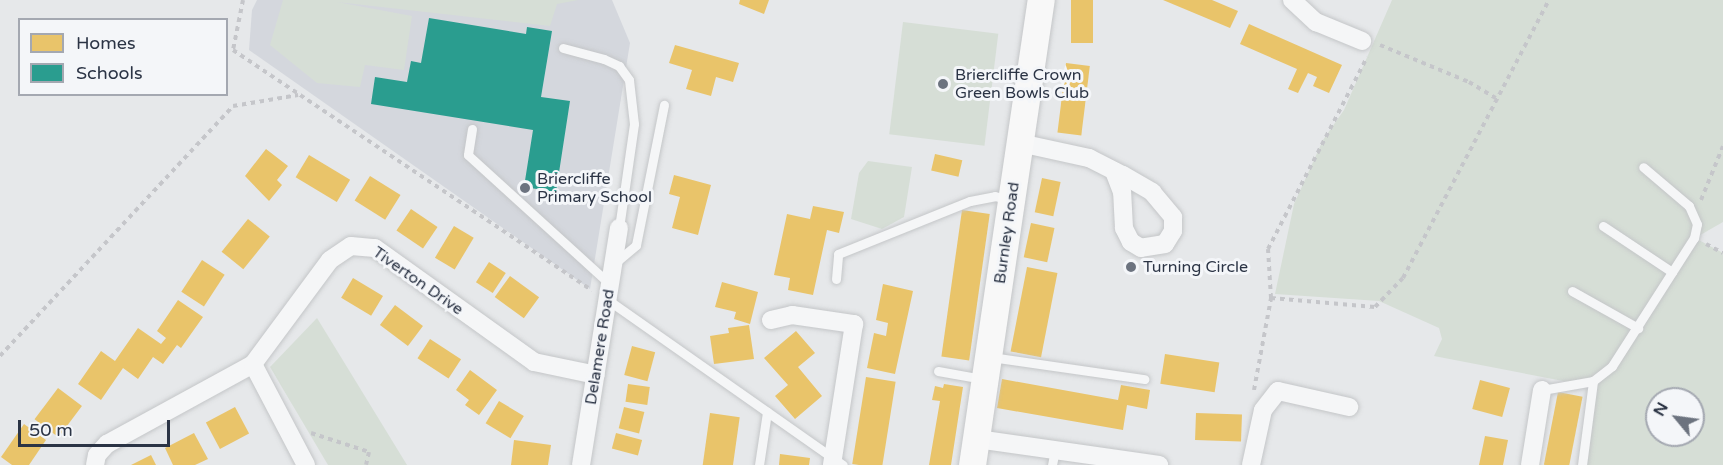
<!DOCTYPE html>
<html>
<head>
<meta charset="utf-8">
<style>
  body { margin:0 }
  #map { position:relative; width:1723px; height:465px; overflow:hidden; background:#e6e8ea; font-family:"Varela Round",sans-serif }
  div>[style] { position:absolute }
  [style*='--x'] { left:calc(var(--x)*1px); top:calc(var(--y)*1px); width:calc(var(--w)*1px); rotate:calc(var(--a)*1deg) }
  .built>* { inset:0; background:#d4d7dd }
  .green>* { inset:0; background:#d6ded6; transform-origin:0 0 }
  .homes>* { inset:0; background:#e9c46a; transform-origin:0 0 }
  .schools>* { inset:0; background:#2a9d8f }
  .path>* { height:4px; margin-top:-2px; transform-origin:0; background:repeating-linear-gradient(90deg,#c5c6ca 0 4.5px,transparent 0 9px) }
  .roads { filter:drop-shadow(0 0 2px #c4c6c8) drop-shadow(0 0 2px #c4c6c8) }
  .lane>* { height:9px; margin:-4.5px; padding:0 4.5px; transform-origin:4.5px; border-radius:4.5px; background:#f5f6f7 }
  .street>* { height:18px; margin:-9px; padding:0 9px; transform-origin:9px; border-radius:9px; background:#f5f6f7 }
  .secondary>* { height:27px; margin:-13.5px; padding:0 13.5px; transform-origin:13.5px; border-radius:13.5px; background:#f8f8f8 }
  .dots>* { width:16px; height:16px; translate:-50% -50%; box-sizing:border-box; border:3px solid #f4f6f9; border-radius:50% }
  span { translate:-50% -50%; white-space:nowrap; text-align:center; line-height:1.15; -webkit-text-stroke:6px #f4f6f9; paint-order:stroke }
  .poi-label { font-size:16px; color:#2b3445 }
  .left { translate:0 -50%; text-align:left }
  .street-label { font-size:16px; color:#2b3445 }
  .legend { position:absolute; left:18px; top:18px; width:210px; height:78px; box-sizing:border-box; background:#f4f6f9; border:2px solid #a4a8b1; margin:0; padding:8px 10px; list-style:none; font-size:18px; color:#2b3445 }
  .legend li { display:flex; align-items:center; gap:12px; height:30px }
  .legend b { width:30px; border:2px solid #a4a8b1 }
  .north { position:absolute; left:1645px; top:387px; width:60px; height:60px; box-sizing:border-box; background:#f4f6f9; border:2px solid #a4a8b1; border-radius:50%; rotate:299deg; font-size:16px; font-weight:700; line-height:24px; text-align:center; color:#2b3445 }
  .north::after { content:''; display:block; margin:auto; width:21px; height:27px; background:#6c737f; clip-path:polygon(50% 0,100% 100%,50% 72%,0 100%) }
  .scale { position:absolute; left:18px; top:420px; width:152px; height:27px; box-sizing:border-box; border:3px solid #2b3445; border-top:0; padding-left:8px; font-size:18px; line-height:21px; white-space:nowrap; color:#2b3445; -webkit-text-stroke:4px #f4f6f9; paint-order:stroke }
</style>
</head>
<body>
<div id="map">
  <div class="built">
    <div style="clip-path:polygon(257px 0,612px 0,630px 43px,590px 289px,249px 50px,252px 10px)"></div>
  </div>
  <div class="green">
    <div style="clip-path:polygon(283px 0,578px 0,557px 4px,550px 26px,337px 2px,412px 16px,404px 70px,365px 65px,360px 87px,317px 83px,270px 45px)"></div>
    <div style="clip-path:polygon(evenodd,1392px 0,1723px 0,1723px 222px,1695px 238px,1723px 253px,1723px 465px,1585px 465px,1589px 386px,1434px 356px,1442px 339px,1439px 328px,1379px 301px,1275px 294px,1294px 204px,1323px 140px,1344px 110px,1392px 0,1657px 399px,1693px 399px,1693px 435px,1657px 435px,1657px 399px)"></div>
    <div style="left:903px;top:22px;width:96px;height:113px;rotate:7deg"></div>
    <div style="clip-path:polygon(868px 161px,912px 167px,904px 217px,882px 229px,851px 219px,859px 173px)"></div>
    <div style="clip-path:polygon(317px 318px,407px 465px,328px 465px,270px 367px)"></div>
  </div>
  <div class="homes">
    <div style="clip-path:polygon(740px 0,769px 0,764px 14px,739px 4px)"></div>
    <div style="left:1071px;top:0;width:22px;height:43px"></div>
    <div style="clip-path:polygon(1163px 0,1212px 0,1238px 11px,1230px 28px)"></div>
    <div style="clip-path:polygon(1249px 24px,1342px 65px,1329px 93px,1313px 86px,1317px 77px,1308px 73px,1298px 93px,1288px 89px,1297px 69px,1240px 44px)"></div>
    <div style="clip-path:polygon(675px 45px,739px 63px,733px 82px,716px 77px,711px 96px,686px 89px,692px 70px,669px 63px)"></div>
    <div style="left:1066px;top:63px;width:24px;height:70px;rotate:7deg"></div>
    <div style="clip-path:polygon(266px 149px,288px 166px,277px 180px,282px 185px,269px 201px,245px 176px)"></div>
    <div style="left:935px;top:154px;width:28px;height:17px;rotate:13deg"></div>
    <div style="left:309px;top:155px;width:48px;height:26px;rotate:31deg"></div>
    <div style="clip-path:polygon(674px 175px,711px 185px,698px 235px,672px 228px,680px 197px,669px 194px)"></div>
    <div style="left:370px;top:176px;width:36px;height:29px;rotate:32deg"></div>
    <div style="left:1042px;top:178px;width:19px;height:35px;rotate:12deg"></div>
    <div style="clip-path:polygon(813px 206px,844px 212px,839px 233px,827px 230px,813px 295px,788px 290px,790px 278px,774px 275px,787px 214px,810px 219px)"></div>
    <div style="left:411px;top:209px;width:32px;height:26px;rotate:34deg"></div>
    <div style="left:962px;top:210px;width:28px;height:148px;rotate:8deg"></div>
    <div style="left:248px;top:219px;width:28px;height:42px;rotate:39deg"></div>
    <div style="left:1031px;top:223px;width:24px;height:35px;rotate:12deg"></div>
    <div style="left:454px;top:226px;width:23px;height:37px;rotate:31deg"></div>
    <div style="left:202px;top:260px;width:27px;height:38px;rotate:33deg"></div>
    <div style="left:489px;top:262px;width:20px;height:24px;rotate:33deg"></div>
    <div style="left:1027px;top:267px;width:31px;height:86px;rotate:11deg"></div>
    <div style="left:510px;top:276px;width:36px;height:26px;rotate:36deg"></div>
    <div style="left:353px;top:278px;width:35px;height:23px;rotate:31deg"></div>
    <div style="clip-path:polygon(722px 282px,758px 292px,750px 324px,734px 319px,736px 312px,715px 307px)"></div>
    <div style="clip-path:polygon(883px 284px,913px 291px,895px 374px,867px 368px,874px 333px,886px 336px,888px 323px,876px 320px)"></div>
    <div style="clip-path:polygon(178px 300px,203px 317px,181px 348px,177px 345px,163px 364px,153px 357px,138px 379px,123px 368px,101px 400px,78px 384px,101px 351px,115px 361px,138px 328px,161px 344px,166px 338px,157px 331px)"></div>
    <div style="left:395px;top:305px;width:35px;height:25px;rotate:37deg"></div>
    <div style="clip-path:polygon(749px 325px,754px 359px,714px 364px,710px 336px,729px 333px,728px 328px)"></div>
    <div style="clip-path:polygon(796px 331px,815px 353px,798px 367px,822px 396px,795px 419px,775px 396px,788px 385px,764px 358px)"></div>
    <div style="left:430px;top:339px;width:37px;height:23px;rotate:33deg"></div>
    <div style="left:632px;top:346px;width:24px;height:30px;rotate:15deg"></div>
    <div style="left:1165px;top:354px;width:55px;height:30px;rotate:9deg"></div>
    <div style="clip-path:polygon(470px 370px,497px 390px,479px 415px,465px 405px,469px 400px,456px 390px)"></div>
    <div style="left:866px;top:377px;width:30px;height:88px;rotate:9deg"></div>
    <div style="clip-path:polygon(1002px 379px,1118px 400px,1121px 385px,1150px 390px,1147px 409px,1127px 405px,1123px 430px,997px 408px)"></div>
    <div style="left:1480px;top:380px;width:31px;height:30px;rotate:15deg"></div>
    <div style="left:628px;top:384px;width:22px;height:18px;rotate:8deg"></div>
    <div style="clip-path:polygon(944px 384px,963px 387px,951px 465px,929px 465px,940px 401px,932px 400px,935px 386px,943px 388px)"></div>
    <div style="left:58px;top:388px;width:30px;height:39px;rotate:37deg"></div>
    <div style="left:1558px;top:392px;width:25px;height:74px;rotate:11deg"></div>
    <div style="left:499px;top:401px;width:29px;height:26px;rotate:31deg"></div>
    <div style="left:235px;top:407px;width:30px;height:33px;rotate:62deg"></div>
    <div style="left:624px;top:407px;width:21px;height:22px;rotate:14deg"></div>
    <div style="left:710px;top:413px;width:30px;height:53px;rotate:8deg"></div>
    <div style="left:1196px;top:413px;width:46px;height:27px;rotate:2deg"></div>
    <div style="clip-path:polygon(24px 424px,46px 440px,29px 465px,12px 465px,1px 457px)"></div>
    <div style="clip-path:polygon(194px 433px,208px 459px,195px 465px,173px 465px,165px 448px)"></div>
    <div style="left:616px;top:433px;width:27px;height:16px;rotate:15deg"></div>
    <div style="clip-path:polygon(1485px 436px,1508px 440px,1503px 465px,1479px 465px)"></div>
    <div style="clip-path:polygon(514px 440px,551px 445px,548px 465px,511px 465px)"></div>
    <div style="clip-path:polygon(780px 454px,810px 458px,809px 465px,779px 465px)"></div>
    <div style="clip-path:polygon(151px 455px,156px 465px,131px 465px)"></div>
  </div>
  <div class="schools">
    <div style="clip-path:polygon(429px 18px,526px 34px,527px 27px,552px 31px,541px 97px,570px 101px,556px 192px,524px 187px,533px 130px,371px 104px,375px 77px,407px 82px,411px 61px,421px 63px)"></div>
  </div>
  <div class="path">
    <div style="--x:243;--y:0;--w:51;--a:101.3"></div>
    <div style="--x:233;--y:50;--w:432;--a:33.8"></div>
    <div style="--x:1380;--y:45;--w:96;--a:22.6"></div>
    <div style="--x:1469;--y:82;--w:31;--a:31"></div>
    <div style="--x:1701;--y:200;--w:58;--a:-67.8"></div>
    <div style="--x:1706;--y:244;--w:19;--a:28"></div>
    <div style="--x:1271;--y:298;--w:49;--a:-93.5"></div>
    <div style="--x:1268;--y:249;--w:216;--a:-62.7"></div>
    <div style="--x:0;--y:356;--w:342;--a:-47"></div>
    <div style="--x:233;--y:106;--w:66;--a:-9.6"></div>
    <div style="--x:1254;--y:390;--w:94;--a:-79.5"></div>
    <div style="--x:1271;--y:298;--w:104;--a:4.9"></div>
    <div style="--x:1375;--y:307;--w:40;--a:-46"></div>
    <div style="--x:1403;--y:278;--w:314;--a:-62.3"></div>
    <div style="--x:311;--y:433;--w:61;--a:18.1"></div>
    <div style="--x:369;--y:452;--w:13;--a:103"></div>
  </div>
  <div class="roads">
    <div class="lane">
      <div style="--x:563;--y:48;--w:42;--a:15"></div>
      <div style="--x:604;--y:59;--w:17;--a:25"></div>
      <div style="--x:619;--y:66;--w:17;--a:54"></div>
      <div style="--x:629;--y:80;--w:44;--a:83.5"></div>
      <div style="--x:634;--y:124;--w:105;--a:98.2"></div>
      <div style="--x:472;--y:129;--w:26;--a:99"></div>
      <div style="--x:468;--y:155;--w:192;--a:42.3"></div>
      <div style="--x:1603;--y:226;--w:83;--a:33.7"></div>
      <div style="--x:616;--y:262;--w:26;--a:-40"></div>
      <div style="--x:636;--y:245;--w:143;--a:-78.7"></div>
      <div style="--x:836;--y:279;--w:25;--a:-85"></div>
      <div style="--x:838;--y:254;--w:142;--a:-21.9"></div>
      <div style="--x:970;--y:201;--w:25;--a:-11"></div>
      <div style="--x:995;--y:196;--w:15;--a:16"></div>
      <div style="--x:1572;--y:291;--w:76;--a:29.3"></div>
      <div style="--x:608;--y:300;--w:287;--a:35.1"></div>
      <div style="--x:991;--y:357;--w:155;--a:8.2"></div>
      <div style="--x:938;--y:371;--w:46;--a:10.1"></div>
      <div style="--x:1542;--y:390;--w:52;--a:-10"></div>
      <div style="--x:1593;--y:381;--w:24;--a:-38"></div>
      <div style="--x:1612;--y:366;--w:152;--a:-57.4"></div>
      <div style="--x:1694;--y:238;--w:14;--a:-78"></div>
      <div style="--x:1697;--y:224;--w:20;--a:-114"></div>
      <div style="--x:1689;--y:206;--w:60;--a:-139.7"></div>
      <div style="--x:759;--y:465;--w:54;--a:-81.4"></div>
      <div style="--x:1052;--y:465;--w:15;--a:-79"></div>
      <div style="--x:1582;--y:465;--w:85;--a:-82.5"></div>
    </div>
    <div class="street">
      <div style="--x:1292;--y:0;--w:33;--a:43"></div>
      <div style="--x:1316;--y:22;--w:50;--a:22.4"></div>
      <div style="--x:1020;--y:143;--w:71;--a:12.3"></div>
      <div style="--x:1089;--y:158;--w:38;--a:27"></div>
      <div style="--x:1123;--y:175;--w:34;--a:30"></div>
      <div style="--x:1152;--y:192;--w:33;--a:50"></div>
      <div style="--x:1173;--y:217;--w:14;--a:90"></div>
      <div style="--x:1173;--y:231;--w:15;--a:122"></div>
      <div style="--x:1165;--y:244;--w:24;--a:171"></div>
      <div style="--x:1141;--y:248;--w:12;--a:-149"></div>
      <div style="--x:1131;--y:242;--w:16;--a:-117"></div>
      <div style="--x:1124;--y:228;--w:36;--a:-93"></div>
      <div style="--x:1122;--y:192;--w:22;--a:-111"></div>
      <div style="--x:771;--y:320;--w:22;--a:-13"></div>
      <div style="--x:792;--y:315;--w:63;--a:8.3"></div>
      <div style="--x:854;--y:324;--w:143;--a:98.9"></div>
      <div style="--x:977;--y:439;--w:184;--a:8.1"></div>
      <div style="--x:95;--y:465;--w:10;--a:-79"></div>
      <div style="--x:97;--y:455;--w:15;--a:-48"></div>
      <div style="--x:107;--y:444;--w:166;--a:-28.7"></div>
      <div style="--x:306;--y:465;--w:114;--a:-117.7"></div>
      <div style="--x:253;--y:364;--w:129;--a:-53.5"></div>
      <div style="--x:330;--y:260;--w:25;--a:-34"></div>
      <div style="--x:351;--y:246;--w:24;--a:5"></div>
      <div style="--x:375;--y:248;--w:196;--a:35.6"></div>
      <div style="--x:534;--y:362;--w:63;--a:11.8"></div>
      <div style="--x:581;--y:465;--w:240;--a:-80.9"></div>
      <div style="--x:1251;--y:465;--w:56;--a:-77.7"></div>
      <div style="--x:1263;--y:410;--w:24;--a:-52"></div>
      <div style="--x:1278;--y:391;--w:73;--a:12.7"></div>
      <div style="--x:1530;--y:465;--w:76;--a:-80.9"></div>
    </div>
    <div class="secondary">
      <div style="--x:972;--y:465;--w:470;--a:-81.6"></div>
    </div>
  </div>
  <div class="dots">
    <div style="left:943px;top:84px;background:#6c737f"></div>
    <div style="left:525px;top:188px;background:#6c737f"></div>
    <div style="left:1131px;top:267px;background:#6c737f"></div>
  </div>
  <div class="poi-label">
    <span class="left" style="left:955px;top:84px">Briercliffe Crown<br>Green Bowls Club</span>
    <span class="left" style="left:537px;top:188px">Briercliffe<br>Primary School</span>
    <span class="left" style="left:1143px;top:267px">Turning Circle</span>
  </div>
  <div class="street-label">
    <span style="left:1007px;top:233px;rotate:-82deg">Burnley Road</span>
    <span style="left:418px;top:281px;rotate:35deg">Tiverton Drive</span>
    <span style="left:600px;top:347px;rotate:-81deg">Delamere Road</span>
  </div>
  <ul class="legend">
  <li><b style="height:16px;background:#e9c46a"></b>Homes</li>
  <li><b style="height:16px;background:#2a9d8f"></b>Schools</li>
  </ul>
  <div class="north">N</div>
  <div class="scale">50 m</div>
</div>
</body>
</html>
